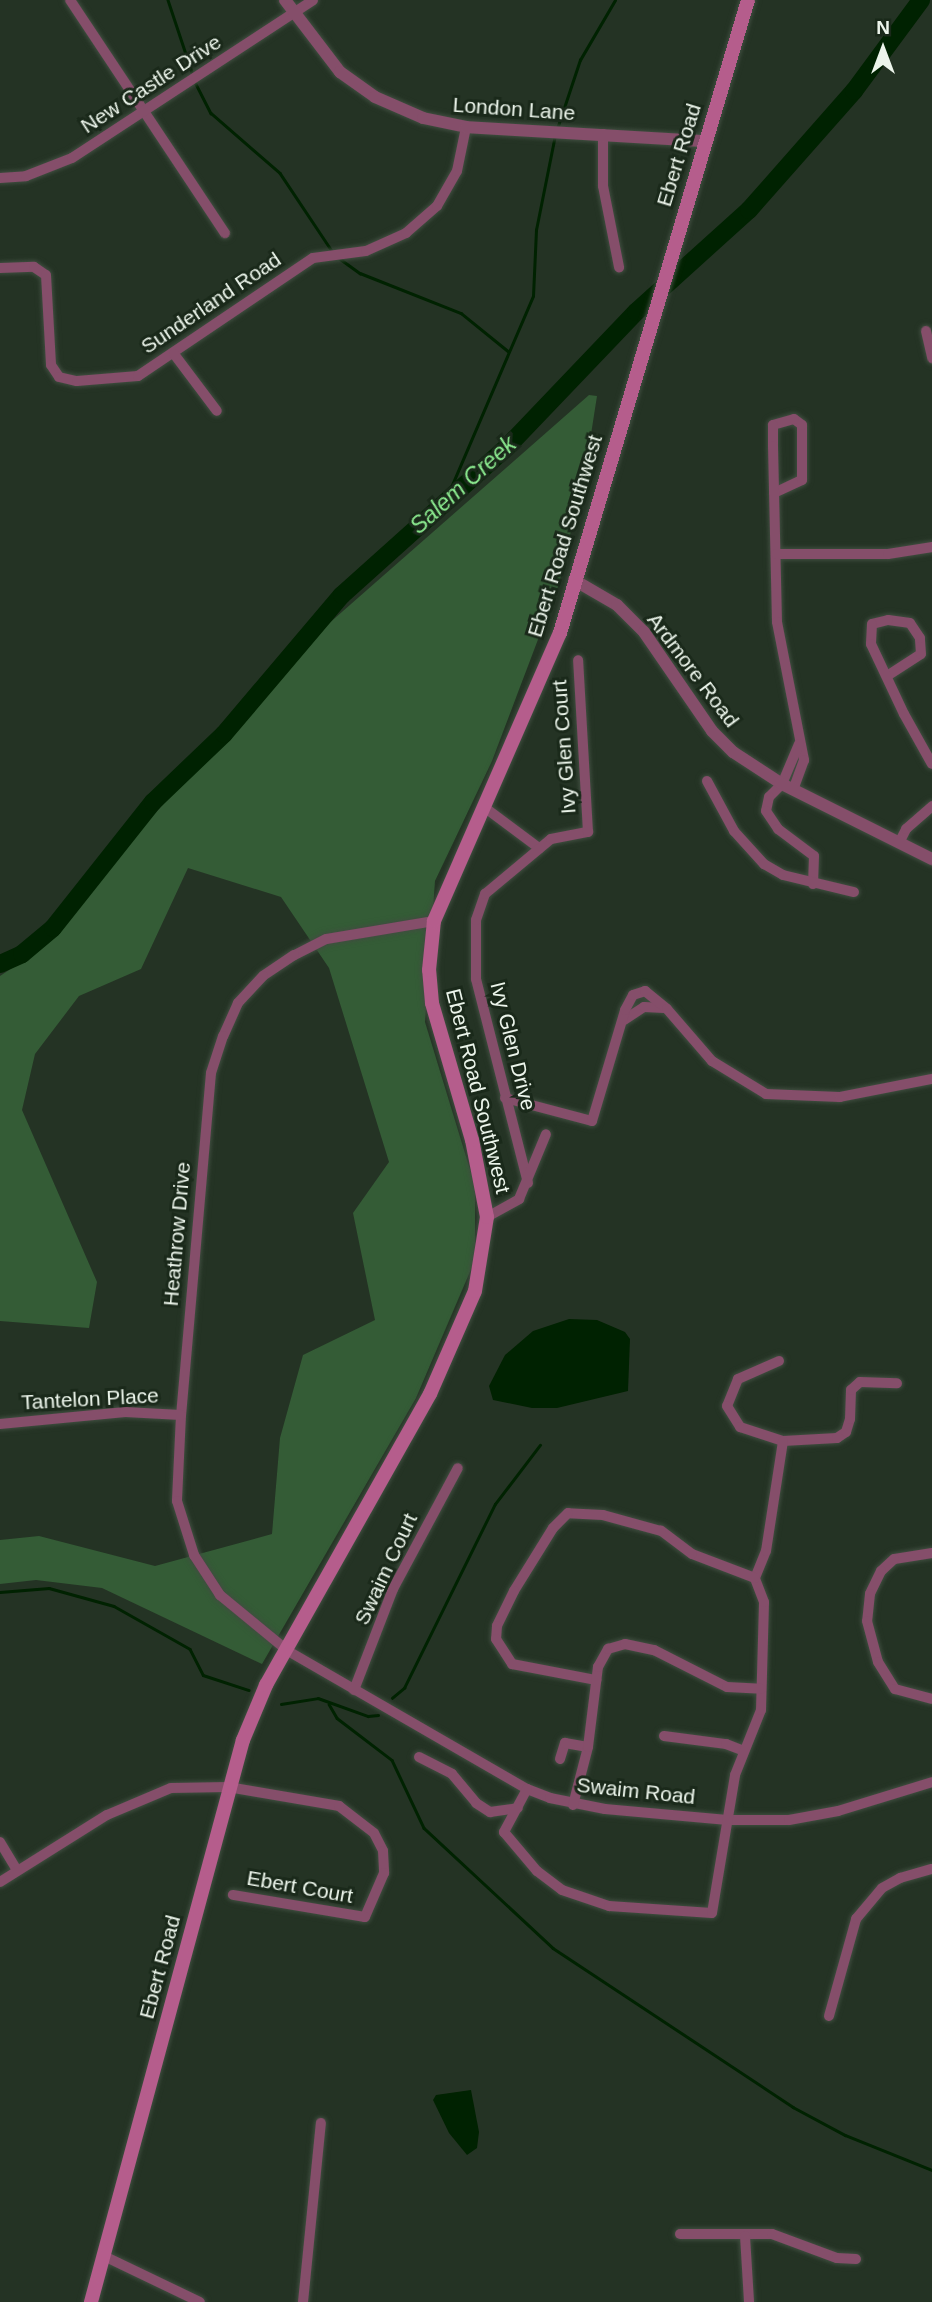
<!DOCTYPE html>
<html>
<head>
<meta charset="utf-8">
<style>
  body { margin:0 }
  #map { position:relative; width:932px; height:2302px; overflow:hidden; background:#243324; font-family:Arial,sans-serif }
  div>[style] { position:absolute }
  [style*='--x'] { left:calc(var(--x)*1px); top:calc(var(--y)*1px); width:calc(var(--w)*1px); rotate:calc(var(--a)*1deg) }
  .green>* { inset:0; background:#345c36 }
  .water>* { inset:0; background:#002201 }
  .stream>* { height:2.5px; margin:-1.25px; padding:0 1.25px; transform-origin:1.25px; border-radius:1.25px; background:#002201 }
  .river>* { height:18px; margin:-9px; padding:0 9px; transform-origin:9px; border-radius:9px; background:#002201 }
  .roads { filter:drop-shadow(0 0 2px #404e40) drop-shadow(0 0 2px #404e40) }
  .minor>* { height:10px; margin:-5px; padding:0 5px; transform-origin:5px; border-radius:5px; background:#854e6a }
  .tertiary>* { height:12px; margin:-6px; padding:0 6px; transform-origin:6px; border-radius:6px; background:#854e6a }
  .secondary>* { height:14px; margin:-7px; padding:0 7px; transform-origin:7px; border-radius:7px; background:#b55d8c }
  span { translate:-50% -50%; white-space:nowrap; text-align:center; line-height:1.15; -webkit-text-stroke:6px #1a291a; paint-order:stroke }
  .street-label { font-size:21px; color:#ecf5eb }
  .water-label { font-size:23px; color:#8cec90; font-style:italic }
  .north { position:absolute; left:848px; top:14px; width:70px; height:70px; -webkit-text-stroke:5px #1a291a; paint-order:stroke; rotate:0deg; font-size:19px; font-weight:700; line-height:28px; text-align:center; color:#ecf5eb }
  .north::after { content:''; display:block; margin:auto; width:24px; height:32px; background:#ecf5eb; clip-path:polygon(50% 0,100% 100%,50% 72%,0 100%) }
</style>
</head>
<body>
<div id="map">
  <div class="green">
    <div style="clip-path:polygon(589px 395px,597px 396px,587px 460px,559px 584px,492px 761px,435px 881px,425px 1022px,475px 1186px,475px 1260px,416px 1398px,262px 1664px,102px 1588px,36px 1580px,0 1584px,0 1540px,39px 1536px,155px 1566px,272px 1534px,280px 1438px,303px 1355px,375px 1320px,353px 1213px,389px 1162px,329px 968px,281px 897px,188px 868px,141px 969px,79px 996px,35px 1054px,22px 1110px,97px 1282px,89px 1328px,0 1321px,0 976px,45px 946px,122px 850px,318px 633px)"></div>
  </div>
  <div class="water">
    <div style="clip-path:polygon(569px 1319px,597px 1320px,625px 1332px,630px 1339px,628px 1391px,557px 1408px,532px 1408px,493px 1400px,489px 1386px,505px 1355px,533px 1331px)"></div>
    <div style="clip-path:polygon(471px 2090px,479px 2132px,477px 2148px,467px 2155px,449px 2133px,433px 2100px,436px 2095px)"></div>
  </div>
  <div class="stream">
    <div style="--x:168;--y:0;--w:79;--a:71.6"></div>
    <div style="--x:195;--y:82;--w:35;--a:63"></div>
    <div style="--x:211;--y:113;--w:91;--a:41"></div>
    <div style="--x:280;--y:173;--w:94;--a:56.3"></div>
    <div style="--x:557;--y:129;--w:73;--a:-71.6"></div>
    <div style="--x:580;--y:60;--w:69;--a:-59.7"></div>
    <div style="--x:339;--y:258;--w:26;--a:36"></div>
    <div style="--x:360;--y:273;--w:109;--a:21.6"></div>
    <div style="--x:461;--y:313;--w:60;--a:39"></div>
    <div style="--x:443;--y:506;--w:228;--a:-66.8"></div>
    <div style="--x:533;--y:296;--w:66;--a:-87.4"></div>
    <div style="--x:536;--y:230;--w:97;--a:-78.7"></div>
    <div style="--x:0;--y:1592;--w:49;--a:-4.7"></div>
    <div style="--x:49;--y:1588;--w:67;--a:15.5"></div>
    <div style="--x:114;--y:1606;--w:87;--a:29.5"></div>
    <div style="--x:190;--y:1649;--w:29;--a:63"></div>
    <div style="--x:203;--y:1675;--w:48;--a:18.1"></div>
    <div style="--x:392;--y:1698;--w:16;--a:-40"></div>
    <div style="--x:404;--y:1688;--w:205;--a:-63.7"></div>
    <div style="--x:495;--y:1504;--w:74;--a:-52.7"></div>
    <div style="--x:281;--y:1704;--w:37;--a:-9"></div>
    <div style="--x:318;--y:1698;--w:53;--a:19.8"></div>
    <div style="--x:368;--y:1716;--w:10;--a:-6"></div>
    <div style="--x:329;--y:1704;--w:16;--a:60"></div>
    <div style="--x:337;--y:1718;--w:69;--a:37.4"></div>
    <div style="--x:392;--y:1760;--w:75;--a:64.8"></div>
    <div style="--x:424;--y:1828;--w:176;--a:42.9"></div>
    <div style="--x:553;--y:1948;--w:288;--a:33.5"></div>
    <div style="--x:793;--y:2107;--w:59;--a:28.3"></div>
    <div style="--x:845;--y:2135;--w:94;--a:21.9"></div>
  </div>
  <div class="river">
    <div style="--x:0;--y:964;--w:24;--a:-24"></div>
    <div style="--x:22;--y:954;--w:40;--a:-40"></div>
    <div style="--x:53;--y:928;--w:161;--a:-51.6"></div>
    <div style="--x:153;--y:802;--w:98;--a:-43.8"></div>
    <div style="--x:224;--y:734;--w:182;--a:-49.7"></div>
    <div style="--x:342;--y:595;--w:222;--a:-41.9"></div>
    <div style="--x:507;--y:447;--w:187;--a:-46.3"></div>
    <div style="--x:636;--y:312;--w:152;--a:-42.1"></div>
    <div style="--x:749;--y:210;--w:159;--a:-48.6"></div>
    <div style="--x:854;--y:91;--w:113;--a:-53.6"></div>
  </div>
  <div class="roads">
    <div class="minor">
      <div style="--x:70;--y:0;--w:280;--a:56.4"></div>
      <div style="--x:603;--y:134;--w:52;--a:90"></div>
      <div style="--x:603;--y:186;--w:83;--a:78.8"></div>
      <div style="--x:0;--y:178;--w:26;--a:-4"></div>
      <div style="--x:26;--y:176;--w:49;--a:-21.4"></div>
      <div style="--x:72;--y:158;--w:288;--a:-33.2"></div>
      <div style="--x:0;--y:268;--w:34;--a:-2"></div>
      <div style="--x:34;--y:267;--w:14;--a:34"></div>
      <div style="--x:46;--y:275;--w:90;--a:86.8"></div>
      <div style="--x:51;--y:365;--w:14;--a:56"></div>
      <div style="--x:59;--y:377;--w:18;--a:13"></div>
      <div style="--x:77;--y:381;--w:61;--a:-4.7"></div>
      <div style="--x:138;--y:376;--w:211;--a:-34"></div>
      <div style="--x:313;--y:258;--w:53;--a:-7.5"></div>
      <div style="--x:366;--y:251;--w:44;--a:-24.2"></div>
      <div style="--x:406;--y:233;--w:41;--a:-41.1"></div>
      <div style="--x:437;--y:206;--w:40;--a:-60.3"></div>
      <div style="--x:457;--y:171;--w:45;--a:-78.4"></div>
      <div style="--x:926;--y:331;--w:28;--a:77"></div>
      <div style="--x:174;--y:354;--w:71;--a:53"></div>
      <div style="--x:774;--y:493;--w:31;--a:-25"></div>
      <div style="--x:802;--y:480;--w:55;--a:-90"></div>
      <div style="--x:802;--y:425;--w:10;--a:-143"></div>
      <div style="--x:794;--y:419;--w:22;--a:164"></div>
      <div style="--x:773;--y:425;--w:21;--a:90"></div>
      <div style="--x:773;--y:446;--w:176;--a:88.7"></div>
      <div style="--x:777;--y:622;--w:141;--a:78.9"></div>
      <div style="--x:804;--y:760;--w:32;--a:110"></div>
      <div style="--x:776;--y:554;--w:112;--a:0"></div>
      <div style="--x:888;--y:554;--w:45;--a:-9"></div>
      <div style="--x:887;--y:676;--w:40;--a:-32.9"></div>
      <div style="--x:921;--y:654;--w:16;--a:-94"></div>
      <div style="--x:920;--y:638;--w:18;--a:-124"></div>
      <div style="--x:910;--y:623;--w:22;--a:-172"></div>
      <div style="--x:888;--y:620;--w:16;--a:166"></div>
      <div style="--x:872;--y:624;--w:20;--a:93"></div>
      <div style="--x:871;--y:644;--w:77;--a:64.8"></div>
      <div style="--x:904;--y:714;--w:57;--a:60.8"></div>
      <div style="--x:799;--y:744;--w:43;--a:113"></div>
      <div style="--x:782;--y:784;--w:18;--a:135"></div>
      <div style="--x:769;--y:797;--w:14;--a:102"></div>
      <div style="--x:766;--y:811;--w:22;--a:56"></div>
      <div style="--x:778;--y:829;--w:45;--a:36.9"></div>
      <div style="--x:814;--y:856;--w:28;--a:92"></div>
      <div style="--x:707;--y:781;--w:57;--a:61.6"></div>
      <div style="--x:734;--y:831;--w:45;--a:47.7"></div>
      <div style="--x:764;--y:864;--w:22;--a:30"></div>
      <div style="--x:783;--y:875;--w:73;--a:13.5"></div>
      <div style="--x:484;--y:807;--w:69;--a:36.7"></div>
      <div style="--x:899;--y:843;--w:16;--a:-63"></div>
      <div style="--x:906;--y:829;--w:35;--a:-41"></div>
      <div style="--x:434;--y:921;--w:109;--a:170.5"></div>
      <div style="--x:326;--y:939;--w:36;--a:153"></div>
      <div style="--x:294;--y:955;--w:37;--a:146"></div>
      <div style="--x:263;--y:976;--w:37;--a:133"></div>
      <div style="--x:238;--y:1003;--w:36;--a:114"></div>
      <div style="--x:223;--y:1036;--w:39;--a:108"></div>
      <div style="--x:211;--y:1073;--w:343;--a:95"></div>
      <div style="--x:181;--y:1415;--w:86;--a:92.7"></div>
      <div style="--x:177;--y:1501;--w:57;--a:72.5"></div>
      <div style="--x:194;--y:1555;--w:48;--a:57"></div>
      <div style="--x:220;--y:1595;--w:88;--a:39.5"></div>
      <div style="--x:288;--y:1651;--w:276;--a:30"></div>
      <div style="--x:527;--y:1789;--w:25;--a:21"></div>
      <div style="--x:550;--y:1798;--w:56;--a:11.3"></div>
      <div style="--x:605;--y:1809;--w:123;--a:5.1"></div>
      <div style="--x:728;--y:1820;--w:61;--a:0"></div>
      <div style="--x:789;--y:1820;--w:50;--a:-10.4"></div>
      <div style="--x:838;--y:1811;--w:98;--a:-17.1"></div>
      <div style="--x:624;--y:1020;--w:24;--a:-33"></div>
      <div style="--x:644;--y:1007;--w:20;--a:3"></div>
      <div style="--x:505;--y:1098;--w:90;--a:14.8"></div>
      <div style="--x:592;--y:1121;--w:116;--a:-73.4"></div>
      <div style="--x:625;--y:1010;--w:17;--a:-62"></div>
      <div style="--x:633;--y:995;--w:13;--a:-18"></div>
      <div style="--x:645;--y:991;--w:28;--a:39"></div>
      <div style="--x:667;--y:1009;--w:69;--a:49.1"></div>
      <div style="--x:712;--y:1061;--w:63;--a:31.4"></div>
      <div style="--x:766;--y:1094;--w:74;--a:2.3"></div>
      <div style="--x:840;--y:1097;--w:94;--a:-11.1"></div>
      <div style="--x:528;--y:1183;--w:211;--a:-104.3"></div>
      <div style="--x:476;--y:979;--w:59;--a:-90"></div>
      <div style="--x:476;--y:920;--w:28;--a:-71"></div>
      <div style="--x:485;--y:894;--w:86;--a:-39.8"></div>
      <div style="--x:551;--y:839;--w:38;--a:-11"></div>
      <div style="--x:588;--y:832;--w:172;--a:-93.3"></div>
      <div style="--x:487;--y:1217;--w:37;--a:-29"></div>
      <div style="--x:519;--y:1199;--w:70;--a:-67.4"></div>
      <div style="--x:779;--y:1361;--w:45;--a:156.3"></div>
      <div style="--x:738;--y:1379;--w:29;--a:112"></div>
      <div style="--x:727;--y:1406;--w:25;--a:58"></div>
      <div style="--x:740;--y:1427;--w:45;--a:18"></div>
      <div style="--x:783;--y:1441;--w:54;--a:-3.2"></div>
      <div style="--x:837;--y:1438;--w:11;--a:-34"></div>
      <div style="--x:846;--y:1432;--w:14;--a:-73"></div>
      <div style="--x:850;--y:1419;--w:29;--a:-88"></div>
      <div style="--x:851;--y:1390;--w:12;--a:-42"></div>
      <div style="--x:860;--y:1382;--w:37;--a:2"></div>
      <div style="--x:0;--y:1424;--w:126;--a:-5.5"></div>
      <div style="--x:125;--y:1412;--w:56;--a:3.1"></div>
      <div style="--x:932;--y:1553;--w:38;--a:171"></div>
      <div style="--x:894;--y:1559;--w:18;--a:137"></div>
      <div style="--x:881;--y:1571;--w:25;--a:116"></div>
      <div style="--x:870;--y:1594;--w:27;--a:96"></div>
      <div style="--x:867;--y:1621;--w:42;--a:75"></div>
      <div style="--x:878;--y:1662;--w:32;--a:58"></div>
      <div style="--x:895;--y:1689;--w:38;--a:15"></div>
      <div style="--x:755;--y:1578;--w:29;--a:-68"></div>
      <div style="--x:766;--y:1551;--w:111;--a:-81.2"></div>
      <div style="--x:354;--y:1690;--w:108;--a:-68.9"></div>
      <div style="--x:393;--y:1589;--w:137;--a:-61.8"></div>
      <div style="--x:664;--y:1736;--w:63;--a:7.4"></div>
      <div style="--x:726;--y:1744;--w:17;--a:21"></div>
      <div style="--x:419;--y:1757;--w:37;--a:27"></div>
      <div style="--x:452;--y:1774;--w:38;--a:50"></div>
      <div style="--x:476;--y:1803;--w:17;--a:33"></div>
      <div style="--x:490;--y:1812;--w:28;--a:-8"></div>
      <div style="--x:560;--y:1759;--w:17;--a:-73"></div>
      <div style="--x:565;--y:1743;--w:23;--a:10"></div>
      <div style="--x:527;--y:1789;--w:49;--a:118.1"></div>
      <div style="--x:504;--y:1832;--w:51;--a:49.8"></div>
      <div style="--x:537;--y:1871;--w:31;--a:37"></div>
      <div style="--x:562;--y:1890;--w:50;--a:18.8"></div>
      <div style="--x:609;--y:1906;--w:103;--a:3.9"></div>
      <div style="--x:712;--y:1913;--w:140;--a:-80.5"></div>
      <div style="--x:735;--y:1775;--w:70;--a:-68.2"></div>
      <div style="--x:761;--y:1710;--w:108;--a:-88.4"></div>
      <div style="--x:764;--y:1602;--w:26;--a:-111"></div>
      <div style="--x:755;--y:1578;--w:67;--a:-159.1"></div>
      <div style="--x:692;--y:1554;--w:39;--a:-143"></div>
      <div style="--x:661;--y:1531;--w:60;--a:-164.6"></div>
      <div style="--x:603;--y:1515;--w:35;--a:-177"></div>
      <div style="--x:568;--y:1513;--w:21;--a:135"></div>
      <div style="--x:553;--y:1528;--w:74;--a:121.8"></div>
      <div style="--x:514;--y:1591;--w:39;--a:116"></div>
      <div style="--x:497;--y:1626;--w:13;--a:94"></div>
      <div style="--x:496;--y:1639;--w:30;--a:57"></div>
      <div style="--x:512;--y:1664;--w:86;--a:10.8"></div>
      <div style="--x:573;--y:1805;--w:60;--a:-75.5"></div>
      <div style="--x:588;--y:1747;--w:81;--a:-82.9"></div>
      <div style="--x:598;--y:1667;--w:21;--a:-61"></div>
      <div style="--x:608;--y:1649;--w:18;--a:-16"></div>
      <div style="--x:625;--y:1644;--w:30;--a:12"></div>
      <div style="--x:654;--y:1650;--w:82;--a:26.9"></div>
      <div style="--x:727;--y:1687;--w:34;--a:3"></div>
      <div style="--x:0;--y:1842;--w:33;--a:59"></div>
      <div style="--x:0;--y:1882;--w:126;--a:-32.1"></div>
      <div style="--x:107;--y:1815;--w:69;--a:-22.9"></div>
      <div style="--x:171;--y:1788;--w:57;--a:-1"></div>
      <div style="--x:228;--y:1787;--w:113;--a:9.7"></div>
      <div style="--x:339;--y:1806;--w:44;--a:37.6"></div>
      <div style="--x:374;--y:1833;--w:20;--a:63"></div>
      <div style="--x:383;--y:1851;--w:22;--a:87"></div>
      <div style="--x:384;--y:1873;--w:48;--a:113.4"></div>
      <div style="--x:365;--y:1917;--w:134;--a:-170.5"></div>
      <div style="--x:829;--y:2016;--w:101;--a:-74.4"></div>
      <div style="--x:856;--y:1919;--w:40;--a:-50"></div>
      <div style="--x:882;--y:1888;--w:21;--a:-29"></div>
      <div style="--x:900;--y:1878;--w:33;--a:-16"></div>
      <div style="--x:680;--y:2234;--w:92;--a:0"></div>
      <div style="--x:772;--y:2234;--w:69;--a:20.3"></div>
      <div style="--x:837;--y:2258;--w:19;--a:3"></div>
      <div style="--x:745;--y:2236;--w:66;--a:86.5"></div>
      <div style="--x:106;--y:2257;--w:104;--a:25.6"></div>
      <div style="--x:303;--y:2302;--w:180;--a:-84.3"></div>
    </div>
    <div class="tertiary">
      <div style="--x:285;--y:0;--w:91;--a:52.6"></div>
      <div style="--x:340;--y:72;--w:43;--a:35.5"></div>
      <div style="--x:375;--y:97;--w:52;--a:23.6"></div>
      <div style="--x:423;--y:118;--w:44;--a:11.8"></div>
      <div style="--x:466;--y:127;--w:239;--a:3.4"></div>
      <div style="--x:574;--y:580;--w:50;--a:30.2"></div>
      <div style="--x:617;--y:605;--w:38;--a:45"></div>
      <div style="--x:644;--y:632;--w:120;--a:55.5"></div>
      <div style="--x:712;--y:731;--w:30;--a:45"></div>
      <div style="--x:733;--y:752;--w:59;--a:33.1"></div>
      <div style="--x:782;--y:784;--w:168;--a:26.6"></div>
    </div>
    <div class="secondary">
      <div style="--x:91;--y:2302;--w:582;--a:-74.87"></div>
      <div style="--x:243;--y:1740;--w:60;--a:-67.3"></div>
      <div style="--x:266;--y:1685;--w:334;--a:-60.6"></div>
      <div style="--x:430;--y:1394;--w:112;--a:-66.4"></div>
      <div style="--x:475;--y:1291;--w:75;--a:-80.8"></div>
      <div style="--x:487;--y:1217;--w:78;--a:-101"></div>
      <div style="--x:472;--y:1140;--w:143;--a:-106.3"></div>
      <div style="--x:432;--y:1003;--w:33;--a:-95"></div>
      <div style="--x:429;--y:970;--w:49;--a:-84.2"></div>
      <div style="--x:434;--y:921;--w:314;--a:-66.4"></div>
      <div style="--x:560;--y:633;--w:660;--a:-73.46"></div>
    </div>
  </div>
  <div class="street-label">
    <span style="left:151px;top:84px;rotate:-33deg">New Castle Drive</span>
    <span style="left:514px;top:109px;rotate:4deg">London Lane</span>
    <span style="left:679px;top:155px;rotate:-73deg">Ebert Road</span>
    <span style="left:211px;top:303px;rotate:-34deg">Sunderland Road</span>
    <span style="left:565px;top:536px;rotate:-73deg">Ebert Road Southwest</span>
    <span style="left:693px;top:670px;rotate:53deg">Ardmore Road</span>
    <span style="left:564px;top:747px;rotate:-94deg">Ivy Glen Court</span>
    <span style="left:513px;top:1046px;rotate:76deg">Ivy Glen Drive</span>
    <span style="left:478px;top:1091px;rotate:76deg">Ebert Road Southwest</span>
    <span style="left:177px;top:1234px;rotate:-85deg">Heathrow Drive</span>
    <span style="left:90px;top:1399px;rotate:-3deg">Tantelon Place</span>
    <span style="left:386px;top:1569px;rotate:-65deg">Swaim Court</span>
    <span style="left:636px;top:1791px;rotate:6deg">Swaim Road</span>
    <span style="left:300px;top:1887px;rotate:10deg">Ebert Court</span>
    <span style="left:160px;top:1967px;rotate:-75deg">Ebert Road</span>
  </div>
  <div class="water-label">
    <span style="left:463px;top:485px;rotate:-42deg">Salem Creek</span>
  </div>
  <div class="north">N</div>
</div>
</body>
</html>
